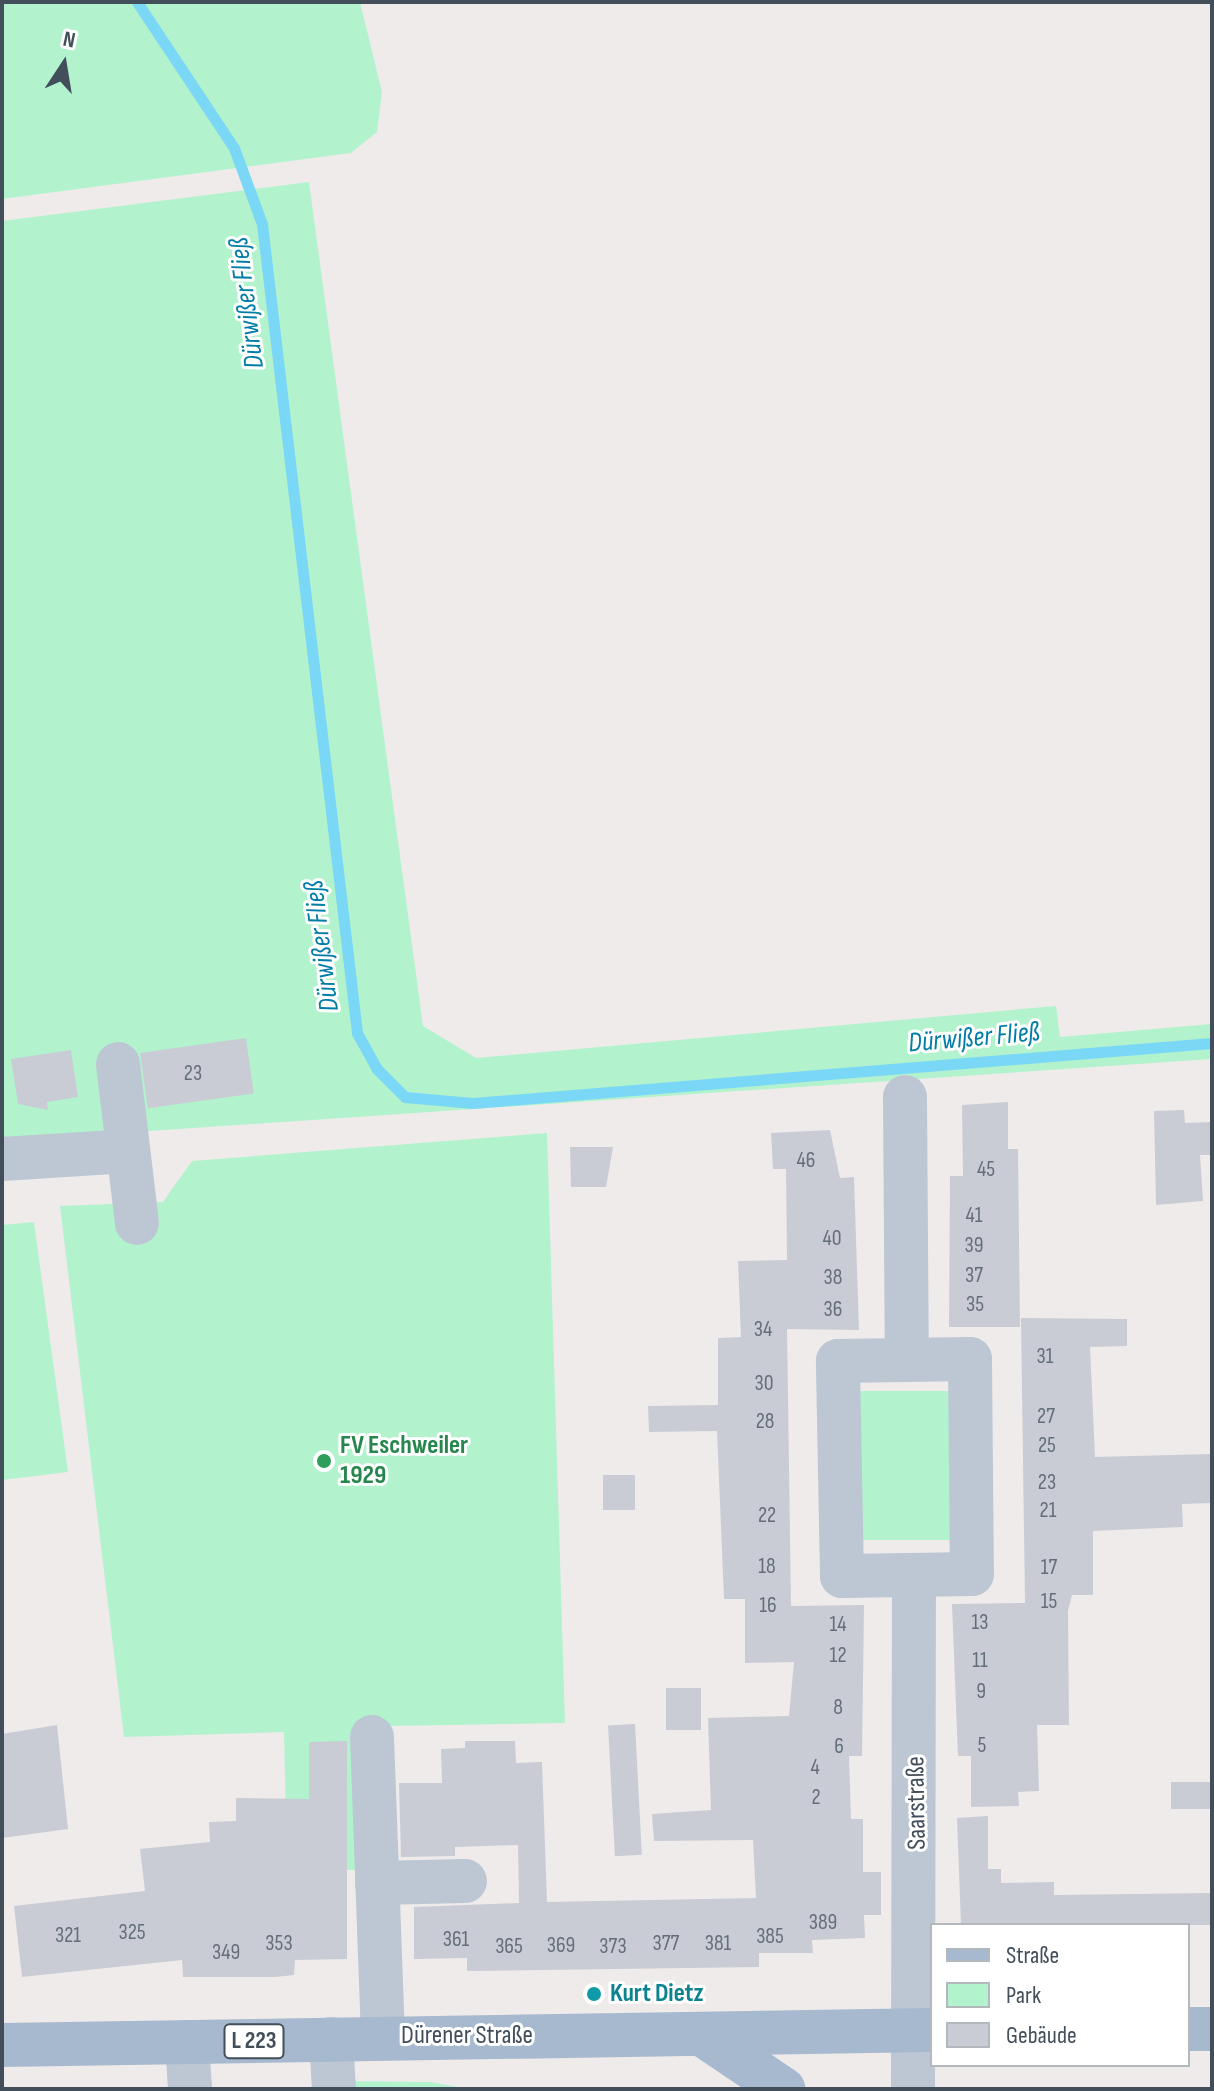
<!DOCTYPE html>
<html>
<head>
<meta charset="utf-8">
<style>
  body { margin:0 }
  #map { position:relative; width:1214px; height:2091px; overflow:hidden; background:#efebeb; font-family:"Sofia Sans Condensed",sans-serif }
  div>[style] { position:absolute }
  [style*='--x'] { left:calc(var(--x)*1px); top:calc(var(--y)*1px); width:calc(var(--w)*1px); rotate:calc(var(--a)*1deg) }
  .green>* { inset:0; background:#b2f3ce; transform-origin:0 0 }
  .stream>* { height:11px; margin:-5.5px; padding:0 5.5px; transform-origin:5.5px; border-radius:5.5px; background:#7ad7f5 }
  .building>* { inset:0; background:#c9ccd4; transform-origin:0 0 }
  .minor>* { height:44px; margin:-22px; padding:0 22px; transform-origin:22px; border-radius:22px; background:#bcc7d3 }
  .major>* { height:44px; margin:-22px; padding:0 22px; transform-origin:22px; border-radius:22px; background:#a7b9ce }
  .dots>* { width:22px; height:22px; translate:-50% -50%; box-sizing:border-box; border:4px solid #fff; border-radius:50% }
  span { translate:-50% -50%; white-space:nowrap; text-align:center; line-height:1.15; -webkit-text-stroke:6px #fff; paint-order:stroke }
  .number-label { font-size:22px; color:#646e78 }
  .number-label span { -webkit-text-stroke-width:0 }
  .shield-label span { padding:2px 6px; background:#fff; border:2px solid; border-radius:6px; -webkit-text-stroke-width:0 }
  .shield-label { font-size:24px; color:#424e5a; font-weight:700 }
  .leisure-label { font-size:26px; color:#27864d; font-weight:700 }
  .left { translate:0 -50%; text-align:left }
  .street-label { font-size:26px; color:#424e5a }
  .culture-label { font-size:26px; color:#0d838f; font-weight:700 }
  .water-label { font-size:28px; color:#017da7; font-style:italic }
  .frame { position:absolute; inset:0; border:4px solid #424e5a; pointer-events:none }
  .legend { position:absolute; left:930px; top:1923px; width:260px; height:144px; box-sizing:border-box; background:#fff; border:2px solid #b3b8bd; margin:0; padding:10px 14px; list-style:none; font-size:24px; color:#424e5a }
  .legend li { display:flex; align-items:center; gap:16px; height:40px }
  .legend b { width:40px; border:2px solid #b3b8bd }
  .north { position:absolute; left:24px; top:24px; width:80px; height:80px; -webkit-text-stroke:6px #fff; paint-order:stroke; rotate:12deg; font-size:22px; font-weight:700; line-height:32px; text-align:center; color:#424e5a }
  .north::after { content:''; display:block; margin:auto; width:28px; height:36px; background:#424e5a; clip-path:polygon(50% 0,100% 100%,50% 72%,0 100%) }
</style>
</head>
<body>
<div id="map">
  <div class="green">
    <div style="clip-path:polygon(2px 2px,360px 2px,382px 92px,377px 132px,351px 153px,2px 199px)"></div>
    <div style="clip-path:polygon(309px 182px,423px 1026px,476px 1058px,1056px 1006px,1060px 1037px,1212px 1024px,1212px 1059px,2px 1141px,2px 221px)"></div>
    <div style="clip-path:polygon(547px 1133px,565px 1723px,386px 1726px,390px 1870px,287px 1870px,284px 1732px,124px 1737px,60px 1206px,163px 1202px,192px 1161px)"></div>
    <div style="clip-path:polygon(34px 1222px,68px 1472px,2px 1480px,2px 1225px)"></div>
    <div style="left:857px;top:1391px;width:97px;height:149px"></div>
    <div style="clip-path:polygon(346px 2081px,430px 2082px,469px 2089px,346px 2089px)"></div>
  </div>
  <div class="stream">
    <div style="--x:137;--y:2;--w:175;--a:56.4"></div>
    <div style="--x:234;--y:148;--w:81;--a:69.8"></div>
    <div style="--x:262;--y:224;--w:815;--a:83.3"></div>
    <div style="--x:357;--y:1033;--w:41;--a:60.9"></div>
    <div style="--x:377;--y:1069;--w:40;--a:45"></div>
    <div style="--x:405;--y:1097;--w:68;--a:5"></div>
    <div style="--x:473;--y:1103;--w:741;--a:-4.64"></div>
  </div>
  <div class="building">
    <div style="left:246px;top:1038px;width:56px;height:107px;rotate:82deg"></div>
    <div style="clip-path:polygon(71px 1050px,78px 1097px,47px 1102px,48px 1110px,18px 1104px,11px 1059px)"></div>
    <div style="clip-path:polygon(1008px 1102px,1008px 1149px,1018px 1149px,1020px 1327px,949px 1327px,950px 1176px,963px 1176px,962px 1105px)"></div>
    <div style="clip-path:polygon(1184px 1110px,1185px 1123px,1212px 1122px,1212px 1155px,1200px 1155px,1203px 1201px,1156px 1205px,1154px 1111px)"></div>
    <div style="clip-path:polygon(830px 1130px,840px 1178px,854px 1177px,859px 1330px,787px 1329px,791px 1606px,864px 1605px,862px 1756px,849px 1756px,851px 1819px,863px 1819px,863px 1872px,881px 1872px,881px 1915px,864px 1915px,865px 1938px,812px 1940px,813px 1953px,759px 1953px,759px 1967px,467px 1971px,467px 1958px,414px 1959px,414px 1907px,519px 1903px,518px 1845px,455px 1847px,455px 1856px,401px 1857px,399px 1783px,442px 1783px,441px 1749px,465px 1748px,465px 1741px,515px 1741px,516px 1763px,542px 1762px,547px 1902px,756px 1898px,753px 1840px,654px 1841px,652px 1814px,711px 1810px,708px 1718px,789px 1716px,794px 1662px,745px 1663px,745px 1599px,724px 1599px,717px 1431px,649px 1432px,648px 1406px,718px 1405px,718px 1338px,741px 1337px,738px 1261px,787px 1260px,786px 1169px,773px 1169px,771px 1133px)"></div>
    <div style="clip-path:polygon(570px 1147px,613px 1147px,606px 1187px,571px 1187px)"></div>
    <div style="clip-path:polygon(1021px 1318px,1127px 1319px,1127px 1346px,1090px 1347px,1095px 1457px,1212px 1454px,1212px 1503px,1182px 1504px,1183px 1527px,1093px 1531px,1093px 1595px,1072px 1595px,1068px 1611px,1069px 1725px,1037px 1725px,1039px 1791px,1018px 1792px,1019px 1806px,971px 1807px,971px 1756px,958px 1756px,952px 1604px,1025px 1603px)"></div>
    <div style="left:635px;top:1475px;width:35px;height:32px;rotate:90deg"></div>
    <div style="left:666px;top:1688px;width:35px;height:42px"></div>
    <div style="left:635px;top:1724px;width:131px;height:27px;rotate:87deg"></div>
    <div style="clip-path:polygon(57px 1725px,68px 1829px,2px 1838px,2px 1734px)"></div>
    <div style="clip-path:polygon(347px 1741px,347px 1959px,295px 1960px,294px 1975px,275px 1977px,183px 1977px,182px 1960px,22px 1977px,14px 1906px,145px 1891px,140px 1849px,210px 1842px,209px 1822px,236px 1821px,236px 1798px,309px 1799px,309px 1742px)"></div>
    <div style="left:1212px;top:1782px;width:27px;height:41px;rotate:90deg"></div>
    <div style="clip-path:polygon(988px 1816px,988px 1869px,1001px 1869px,1001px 1883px,1054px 1882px,1054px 1895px,1212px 1893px,1212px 1925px,961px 1925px,957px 1818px)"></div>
  </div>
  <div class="minor">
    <div style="--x:118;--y:1064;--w:160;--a:83.2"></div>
    <div style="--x:905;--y:1097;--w:262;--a:89.6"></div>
    <div style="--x:2;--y:1159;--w:126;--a:-3.6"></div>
    <div style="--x:970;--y:1359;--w:215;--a:89.5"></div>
    <div style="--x:972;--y:1574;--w:130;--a:179.1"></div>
    <div style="--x:842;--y:1576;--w:215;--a:-91.1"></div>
    <div style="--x:838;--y:1361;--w:132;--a:-0.9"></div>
    <div style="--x:372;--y:1737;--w:300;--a:87.9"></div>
    <div style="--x:377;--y:1883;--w:88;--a:-1.3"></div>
    <div style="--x:331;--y:2039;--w:50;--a:86.6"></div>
    <div style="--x:187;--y:2042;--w:47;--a:86.3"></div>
    <div style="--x:913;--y:2089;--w:514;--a:-89.89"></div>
  </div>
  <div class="major">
    <div style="--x:1188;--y:2029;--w:24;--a:0"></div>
    <div style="--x:703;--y:2035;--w:97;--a:34"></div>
    <div style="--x:2;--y:2045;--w:930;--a:-0.92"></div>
  </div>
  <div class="dots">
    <div style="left:324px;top:1461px;background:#2e9e5b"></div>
    <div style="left:594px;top:1994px;background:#0f9aa8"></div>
  </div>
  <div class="number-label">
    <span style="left:193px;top:1074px">23</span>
    <span style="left:806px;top:1161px">46</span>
    <span style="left:986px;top:1170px">45</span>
    <span style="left:974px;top:1216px">41</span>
    <span style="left:832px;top:1239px">40</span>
    <span style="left:974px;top:1246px">39</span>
    <span style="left:974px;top:1276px">37</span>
    <span style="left:833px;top:1278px">38</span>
    <span style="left:975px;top:1305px">35</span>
    <span style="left:833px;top:1310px">36</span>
    <span style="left:763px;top:1330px">34</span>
    <span style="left:1045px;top:1357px">31</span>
    <span style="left:764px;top:1384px">30</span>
    <span style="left:1046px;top:1417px">27</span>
    <span style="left:765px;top:1422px">28</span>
    <span style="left:1047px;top:1446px">25</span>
    <span style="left:1047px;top:1483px">23</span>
    <span style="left:1048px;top:1511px">21</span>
    <span style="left:767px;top:1516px">22</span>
    <span style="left:767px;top:1567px">18</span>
    <span style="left:1049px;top:1568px">17</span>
    <span style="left:1049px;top:1602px">15</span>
    <span style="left:768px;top:1606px">16</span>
    <span style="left:980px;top:1623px">13</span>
    <span style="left:838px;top:1625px">14</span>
    <span style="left:838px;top:1656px">12</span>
    <span style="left:980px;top:1661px">11</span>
    <span style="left:981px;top:1692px">9</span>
    <span style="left:838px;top:1708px">8</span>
    <span style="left:982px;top:1746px">5</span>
    <span style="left:839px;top:1747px">6</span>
    <span style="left:815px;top:1768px">4</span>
    <span style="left:816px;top:1798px">2</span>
    <span style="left:823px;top:1923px">389</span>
    <span style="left:132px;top:1933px">325</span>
    <span style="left:68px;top:1936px">321</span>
    <span style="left:770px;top:1937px">385</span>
    <span style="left:456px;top:1940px">361</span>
    <span style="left:279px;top:1944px">353</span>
    <span style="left:666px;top:1944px">377</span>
    <span style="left:718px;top:1944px">381</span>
    <span style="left:561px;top:1946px">369</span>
    <span style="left:509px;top:1947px">365</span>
    <span style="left:613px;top:1947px">373</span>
    <span style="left:226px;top:1953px">349</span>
  </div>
  <div class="shield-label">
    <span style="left:254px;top:2041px">L 223</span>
  </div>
  <div class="leisure-label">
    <span class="left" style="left:340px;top:1461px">FV Eschweiler<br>1929</span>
  </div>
  <div class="street-label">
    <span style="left:917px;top:1803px;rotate:-91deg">Saarstraße</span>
    <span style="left:467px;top:2036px">Dürener Straße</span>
  </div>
  <div class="culture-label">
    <span class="left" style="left:610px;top:1994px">Kurt Dietz</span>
  </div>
  <div class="water-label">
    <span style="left:247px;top:303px;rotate:-97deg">Dürwißer Fließ</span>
    <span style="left:322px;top:946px;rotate:-97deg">Dürwißer Fließ</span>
    <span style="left:974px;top:1038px;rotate:-5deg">Dürwißer Fließ</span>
  </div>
  <div class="frame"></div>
  <ul class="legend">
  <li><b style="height:10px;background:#a7b9ce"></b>Straße</li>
  <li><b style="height:22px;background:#b2f3ce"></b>Park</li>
  <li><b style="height:22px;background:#c9ccd4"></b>Gebäude</li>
  </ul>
  <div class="north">N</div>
</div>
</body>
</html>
